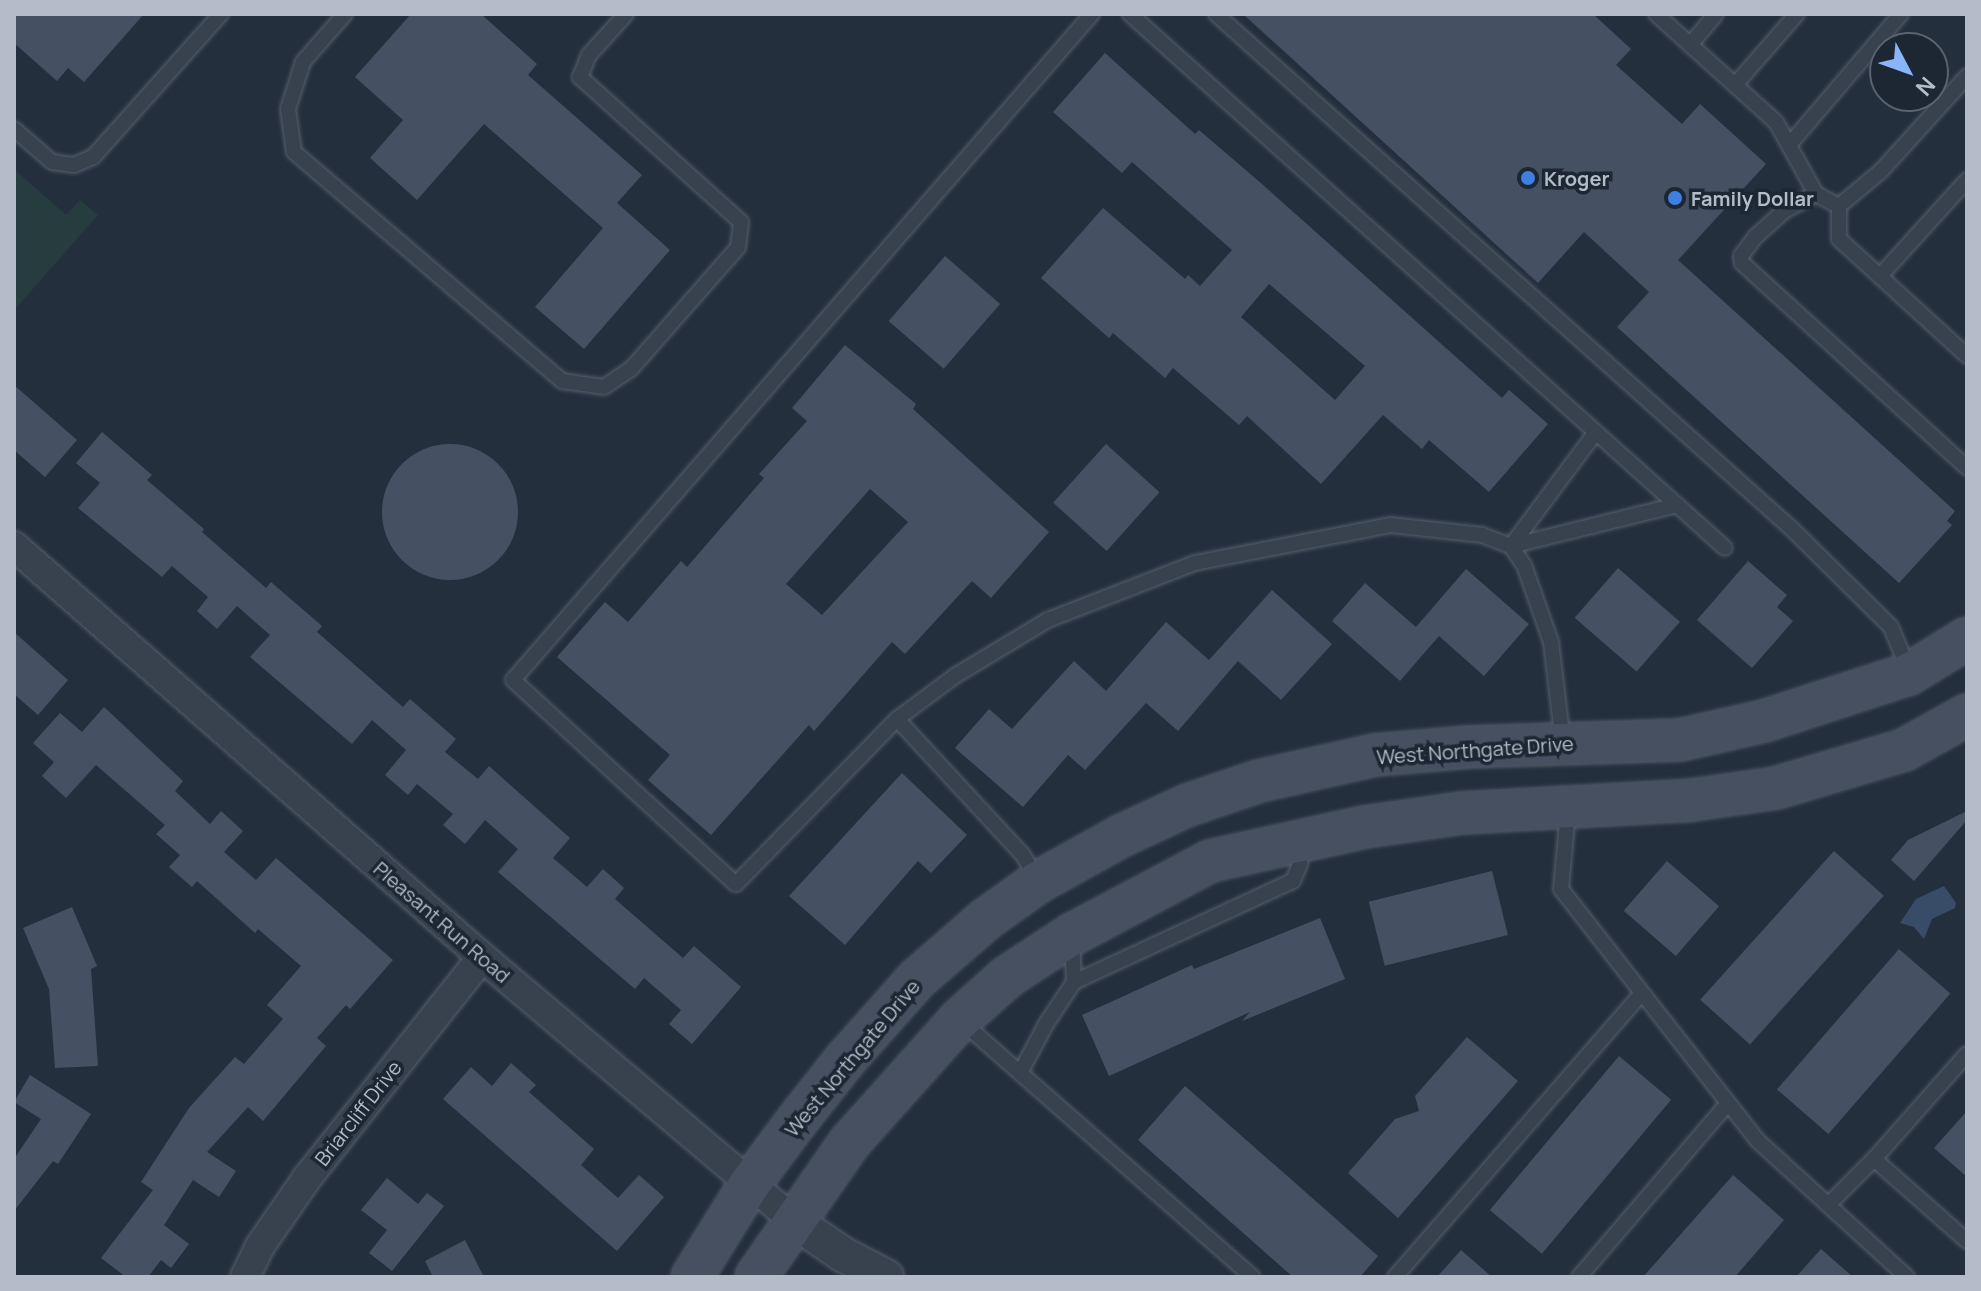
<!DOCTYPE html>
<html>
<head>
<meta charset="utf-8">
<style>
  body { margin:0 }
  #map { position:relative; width:1981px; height:1291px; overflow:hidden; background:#242f3e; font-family:Manrope,sans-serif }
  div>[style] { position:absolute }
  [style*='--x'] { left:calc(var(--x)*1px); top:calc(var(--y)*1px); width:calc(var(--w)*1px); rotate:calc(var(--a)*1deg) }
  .green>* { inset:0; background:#263c3f }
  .water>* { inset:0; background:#394c67 }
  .building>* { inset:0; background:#455162; transform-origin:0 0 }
  .round { border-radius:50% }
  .roads { filter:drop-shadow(0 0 2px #565f6c) drop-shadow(0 0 2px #565f6c) }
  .service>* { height:14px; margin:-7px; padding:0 7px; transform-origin:7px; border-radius:7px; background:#38414e }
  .minor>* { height:28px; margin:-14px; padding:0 14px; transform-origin:14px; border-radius:14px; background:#38414e }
  .tertiary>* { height:34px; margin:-17px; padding:0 17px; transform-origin:17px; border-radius:17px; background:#38414e }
  .secondary>* { height:40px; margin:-20px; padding:0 20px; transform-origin:20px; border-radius:20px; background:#465061 }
  .dots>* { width:22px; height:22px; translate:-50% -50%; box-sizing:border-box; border:4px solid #1d2633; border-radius:50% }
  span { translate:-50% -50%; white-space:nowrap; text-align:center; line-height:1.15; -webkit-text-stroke:7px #1d2633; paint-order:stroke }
  .poi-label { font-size:20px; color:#b4bcc9; font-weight:700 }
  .left { translate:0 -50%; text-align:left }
  .street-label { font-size:20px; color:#b4bcc9 }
  .frame { position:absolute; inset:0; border:16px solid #b4bcc9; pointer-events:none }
  .north { position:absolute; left:1869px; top:32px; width:80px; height:80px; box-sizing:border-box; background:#1d2633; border:2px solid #59626f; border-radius:50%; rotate:131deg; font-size:22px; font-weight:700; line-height:32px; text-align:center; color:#b4bcc9 }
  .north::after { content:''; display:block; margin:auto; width:28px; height:36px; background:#8ab4f8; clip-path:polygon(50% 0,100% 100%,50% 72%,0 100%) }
</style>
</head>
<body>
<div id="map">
  <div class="green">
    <div style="clip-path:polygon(14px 169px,66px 215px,80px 200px,98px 215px,17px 307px,14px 304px)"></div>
  </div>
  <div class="water">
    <div style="clip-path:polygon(1944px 886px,1956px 903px,1955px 908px,1932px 919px,1924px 939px,1914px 927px,1900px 923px,1916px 899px)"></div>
  </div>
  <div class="building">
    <div style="clip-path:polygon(14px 14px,144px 14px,84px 82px,68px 68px,57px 81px,14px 43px)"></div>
    <div style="clip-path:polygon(411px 14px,481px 14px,537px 64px,528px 75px,642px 175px,617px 203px,670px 250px,584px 349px,535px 307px,603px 228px,484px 124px,417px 200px,370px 158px,403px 120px,355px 77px)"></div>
    <div style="clip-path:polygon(1243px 14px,1593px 14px,1631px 49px,1616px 65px,1682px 124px,1700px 104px,1766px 164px,1678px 260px,1955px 511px,1947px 521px,1952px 525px,1899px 583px,1617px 327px,1649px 292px,1584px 232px,1538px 283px)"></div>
    <div style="clip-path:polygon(evenodd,1105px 53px,1195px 134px,1199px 130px,1262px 184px,1502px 398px,1509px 390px,1548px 424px,1489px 492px,1429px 440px,1422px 449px,1383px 415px,1321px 484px,1247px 416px,1239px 425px,1173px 368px,1165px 378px,1113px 333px,1109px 338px,1041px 278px,1103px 208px,1185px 279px,1188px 275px,1200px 286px,1232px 250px,1132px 162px,1122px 173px,1053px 112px,1105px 53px,1269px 284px,1365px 366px,1335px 400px,1241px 317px,1269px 284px)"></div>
    <div style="left:945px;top:256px;width:73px;height:86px;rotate:41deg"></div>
    <div style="clip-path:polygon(evenodd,845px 345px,916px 404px,913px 409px,1049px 532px,991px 598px,972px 581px,905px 654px,892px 642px,814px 731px,809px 725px,711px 835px,648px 780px,670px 755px,557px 657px,605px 602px,628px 622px,681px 561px,687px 567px,764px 478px,759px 474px,807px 421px,792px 408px,845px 345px,870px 489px,908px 522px,822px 615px,786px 584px,870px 489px)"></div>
    <div style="clip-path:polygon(14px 385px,77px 440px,45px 477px,14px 450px)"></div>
    <div style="clip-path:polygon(102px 432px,152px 475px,147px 480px,204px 529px,202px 532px,266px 588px,271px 582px,322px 626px,317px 632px,403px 707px,410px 699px,456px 739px,445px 752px,478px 779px,489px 766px,570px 838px,553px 858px,587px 887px,603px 869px,624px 888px,615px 899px,683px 958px,694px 946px,741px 987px,692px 1044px,669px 1024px,681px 1010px,644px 978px,635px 989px,498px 872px,518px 849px,485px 820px,465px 844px,443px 825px,453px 814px,417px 784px,408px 795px,385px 775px,406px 750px,372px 720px,352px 744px,250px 657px,270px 635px,237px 606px,217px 629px,197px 611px,208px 597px,172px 566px,162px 577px,78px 508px,100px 483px,76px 463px)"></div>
    <div style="left:1106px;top:444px;width:72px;height:79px;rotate:42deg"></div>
    <div class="round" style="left:382px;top:444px;width:136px;height:136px"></div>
    <div style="clip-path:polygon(1748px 561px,1787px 595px,1777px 607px,1793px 621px,1752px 668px,1697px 620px)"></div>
    <div style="left:1618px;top:568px;width:82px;height:66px;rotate:41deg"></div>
    <div style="clip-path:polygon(1466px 569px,1529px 624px,1484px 676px,1439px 636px,1400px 681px,1332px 621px,1365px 583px,1416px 627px)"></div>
    <div style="clip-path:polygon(1272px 590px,1332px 644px,1281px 700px,1238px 661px,1178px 731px,1146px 703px,1085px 770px,1068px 755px,1023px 807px,955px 748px,989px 709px,1012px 729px,1074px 661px,1106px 691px,1166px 622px,1209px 660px)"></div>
    <div style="clip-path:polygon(14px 632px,68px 680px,38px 715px,14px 694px)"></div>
    <div style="clip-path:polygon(104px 707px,183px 781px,175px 791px,210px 824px,221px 811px,243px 831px,224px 852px,256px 880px,276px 858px,393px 960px,350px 1009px,346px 1005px,317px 1038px,326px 1046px,263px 1121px,248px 1107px,207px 1152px,236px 1171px,219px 1197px,193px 1180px,164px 1225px,189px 1244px,171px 1268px,161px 1260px,148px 1277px,126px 1277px,101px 1258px,153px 1190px,141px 1182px,189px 1108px,235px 1057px,244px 1064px,283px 1019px,267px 1005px,301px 966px,258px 929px,255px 933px,197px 881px,192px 887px,169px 867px,180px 855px,156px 834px,165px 825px,96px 765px,66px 798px,42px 776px,54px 762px,33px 743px,60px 713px,82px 732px)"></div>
    <div style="clip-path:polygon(902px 773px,967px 835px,931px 873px,918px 861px,845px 945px,789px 896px)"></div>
    <div style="clip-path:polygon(1967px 811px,1967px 820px,1914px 881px,1891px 860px,1908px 840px)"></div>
    <div style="left:1834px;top:851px;width:67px;height:200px;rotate:42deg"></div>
    <div style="left:1667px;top:861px;width:69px;height:66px;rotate:41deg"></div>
    <div style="left:1492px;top:871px;width:66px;height:127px;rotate:76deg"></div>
    <div style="clip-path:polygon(72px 907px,97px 966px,91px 969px,98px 1066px,55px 1068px,49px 989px,23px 928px)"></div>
    <div style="clip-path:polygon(1320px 918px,1345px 979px,1242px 1021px,1250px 1012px,1109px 1076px,1082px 1015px,1192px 965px,1194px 969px)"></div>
    <div style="left:1899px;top:949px;width:68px;height:186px;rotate:41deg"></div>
    <div style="clip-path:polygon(1467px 1037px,1518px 1081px,1398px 1218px,1348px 1173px,1395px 1119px,1419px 1111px,1415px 1096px)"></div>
    <div style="left:1619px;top:1056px;width:68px;height:201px;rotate:40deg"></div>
    <div style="clip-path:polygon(511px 1063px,536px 1085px,529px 1092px,594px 1149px,581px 1165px,618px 1198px,639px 1175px,664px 1197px,617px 1251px,443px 1099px,471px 1067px,492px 1086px)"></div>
    <div style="clip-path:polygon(30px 1075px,91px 1114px,58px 1164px,53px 1161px,14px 1211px,14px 1159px,41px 1119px,14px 1102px)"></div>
    <div style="clip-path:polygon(1185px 1086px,1378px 1256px,1360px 1277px,1293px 1277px,1138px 1140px)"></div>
    <div style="clip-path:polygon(1967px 1111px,1967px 1177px,1934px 1148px)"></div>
    <div style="clip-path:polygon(1733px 1175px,1784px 1220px,1735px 1277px,1643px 1277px)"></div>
    <div style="clip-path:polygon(387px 1178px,418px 1204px,427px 1193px,444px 1206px,392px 1271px,369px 1253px,387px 1230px,361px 1210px)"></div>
    <div style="clip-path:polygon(465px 1240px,484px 1277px,433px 1277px,425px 1261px)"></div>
    <div style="clip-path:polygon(1821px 1249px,1853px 1277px,1796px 1277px)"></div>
    <div style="clip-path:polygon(1461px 1250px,1492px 1277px,1437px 1277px)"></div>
  </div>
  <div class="roads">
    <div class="service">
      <div style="--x:345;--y:14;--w:64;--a:131.2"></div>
      <div style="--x:303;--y:62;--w:49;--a:107.7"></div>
      <div style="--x:288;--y:109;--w:43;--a:82.1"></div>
      <div style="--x:294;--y:152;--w:353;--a:40.5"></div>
      <div style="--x:562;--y:381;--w:42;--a:8.1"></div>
      <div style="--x:604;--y:387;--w:32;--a:-34"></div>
      <div style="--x:631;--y:369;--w:162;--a:-48.7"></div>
      <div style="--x:738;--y:247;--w:25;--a:-83"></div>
      <div style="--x:741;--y:222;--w:217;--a:-138"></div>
      <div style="--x:580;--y:77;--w:24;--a:-68"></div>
      <div style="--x:589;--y:55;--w:55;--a:-47.9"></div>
      <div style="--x:1092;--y:14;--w:882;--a:131"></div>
      <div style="--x:513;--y:680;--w:302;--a:42.5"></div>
      <div style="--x:736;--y:884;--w:231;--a:-45.7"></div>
      <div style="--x:897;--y:719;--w:72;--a:-36.6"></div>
      <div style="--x:955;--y:676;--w:109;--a:-31.1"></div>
      <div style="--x:1048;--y:620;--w:158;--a:-21.2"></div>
      <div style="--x:1195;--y:563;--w:199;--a:-11"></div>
      <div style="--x:1390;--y:525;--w:93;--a:6.2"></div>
      <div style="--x:1482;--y:535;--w:31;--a:21"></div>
      <div style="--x:1511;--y:546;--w:171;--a:-13.9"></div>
      <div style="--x:1130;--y:14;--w:799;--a:41.91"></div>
      <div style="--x:1216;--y:14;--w:773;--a:41.8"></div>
      <div style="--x:1792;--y:529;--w:139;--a:44.7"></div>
      <div style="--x:1891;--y:627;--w:48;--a:67.8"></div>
      <div style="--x:1656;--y:14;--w:161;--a:42"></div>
      <div style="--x:1776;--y:122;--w:82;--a:60.9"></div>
      <div style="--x:1816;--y:194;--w:26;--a:28"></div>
      <div style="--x:1839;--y:206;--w:55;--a:-39.8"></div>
      <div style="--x:1881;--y:171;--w:128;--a:-47.8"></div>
      <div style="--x:1690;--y:45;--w:40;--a:-50"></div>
      <div style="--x:1735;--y:85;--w:94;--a:-48.9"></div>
      <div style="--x:14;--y:129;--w:50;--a:41"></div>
      <div style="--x:52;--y:162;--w:22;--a:8"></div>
      <div style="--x:74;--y:165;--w:21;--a:-23"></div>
      <div style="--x:93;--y:157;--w:192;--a:-48.2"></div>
      <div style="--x:1789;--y:145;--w:172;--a:-49.5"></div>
      <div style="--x:1816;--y:194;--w:36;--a:152"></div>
      <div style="--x:1784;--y:211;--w:38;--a:138"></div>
      <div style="--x:1756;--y:236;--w:25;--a:127"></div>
      <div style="--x:1741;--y:256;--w:7;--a:82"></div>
      <div style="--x:1742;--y:263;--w:304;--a:42.3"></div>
      <div style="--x:1839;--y:206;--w:33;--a:90"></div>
      <div style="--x:1839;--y:239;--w:173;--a:42.4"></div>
      <div style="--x:1880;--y:276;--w:130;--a:-47.8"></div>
      <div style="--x:1511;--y:546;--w:23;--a:56"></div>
      <div style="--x:1524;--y:565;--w:82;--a:70.7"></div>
      <div style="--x:1551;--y:642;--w:102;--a:83.2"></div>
      <div style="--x:1511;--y:546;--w:142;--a:-53.3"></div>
      <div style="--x:897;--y:719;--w:185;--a:47.2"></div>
      <div style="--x:1023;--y:855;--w:30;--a:60"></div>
      <div style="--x:1568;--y:811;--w:78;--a:95.1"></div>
      <div style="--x:1561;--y:889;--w:318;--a:52"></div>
      <div style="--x:1757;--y:1140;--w:203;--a:42.4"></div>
      <div style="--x:1072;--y:939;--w:43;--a:87.3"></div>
      <div style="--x:961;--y:1021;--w:388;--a:41.3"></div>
      <div style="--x:1967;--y:1054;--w:140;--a:131.5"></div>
      <div style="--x:1874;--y:1159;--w:124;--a:41.4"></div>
      <div style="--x:1020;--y:1073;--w:55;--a:-62"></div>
      <div style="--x:1046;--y:1024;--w:50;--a:-56.3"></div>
      <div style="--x:1074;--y:982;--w:241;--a:-24.8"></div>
      <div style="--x:1293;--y:881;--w:18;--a:-68"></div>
      <div style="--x:1300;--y:864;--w:18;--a:-87"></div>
      <div style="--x:1828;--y:1205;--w:65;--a:-45"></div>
      <div style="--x:1395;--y:1277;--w:376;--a:-49"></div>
      <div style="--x:1579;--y:1277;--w:229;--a:-49.4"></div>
    </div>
    <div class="minor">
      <div style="--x:14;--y:546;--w:623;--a:41.29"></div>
      <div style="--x:482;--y:957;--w:409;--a:40.2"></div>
      <div style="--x:245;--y:1277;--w:34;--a:-64"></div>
      <div style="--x:260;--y:1246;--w:83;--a:-55.3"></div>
      <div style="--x:307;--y:1178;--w:282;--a:-51.6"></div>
    </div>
    <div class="tertiary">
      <div style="--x:794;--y:1221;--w:58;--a:34.5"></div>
      <div style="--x:842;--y:1254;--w:50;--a:27.6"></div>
    </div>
    <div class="secondary">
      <div style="--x:692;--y:1277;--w:108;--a:-58.2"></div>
      <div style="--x:749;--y:1185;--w:79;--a:-53.3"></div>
      <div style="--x:796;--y:1122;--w:79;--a:-51.7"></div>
      <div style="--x:845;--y:1060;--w:108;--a:-48.4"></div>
      <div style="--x:917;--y:979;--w:91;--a:-41"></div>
      <div style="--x:986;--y:919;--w:64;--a:-35.4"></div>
      <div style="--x:1038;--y:882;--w:95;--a:-29"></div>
      <div style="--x:1121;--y:836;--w:74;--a:-24.8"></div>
      <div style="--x:1188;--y:805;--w:75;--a:-18.7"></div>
      <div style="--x:1259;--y:781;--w:119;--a:-12.6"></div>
      <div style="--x:1375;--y:755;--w:94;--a:-4.9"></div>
      <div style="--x:1469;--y:747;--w:211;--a:-1.9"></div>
      <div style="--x:1680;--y:740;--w:86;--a:-12.7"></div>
      <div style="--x:1764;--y:721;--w:152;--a:-18"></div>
      <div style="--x:1909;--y:674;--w:68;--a:-31.8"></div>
      <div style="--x:756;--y:1277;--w:165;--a:-55.2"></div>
      <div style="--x:850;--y:1142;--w:164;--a:-48.2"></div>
      <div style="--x:959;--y:1020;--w:64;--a:-41.9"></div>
      <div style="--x:1007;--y:977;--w:77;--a:-33.3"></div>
      <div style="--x:1071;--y:935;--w:157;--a:-28"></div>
      <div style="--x:1210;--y:861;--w:159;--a:-12.4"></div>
      <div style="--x:1365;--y:827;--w:98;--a:-8.2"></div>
      <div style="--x:1462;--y:813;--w:230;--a:-3.2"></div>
      <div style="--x:1692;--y:800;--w:85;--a:-8.1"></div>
      <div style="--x:1776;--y:788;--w:134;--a:-16.5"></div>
      <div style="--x:1904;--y:750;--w:72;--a:-29.1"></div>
    </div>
  </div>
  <div class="dots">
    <div style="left:1528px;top:178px;background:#3f7fe0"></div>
    <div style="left:1675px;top:198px;background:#3f7fe0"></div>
  </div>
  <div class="poi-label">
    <span class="left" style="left:1544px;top:178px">Kroger</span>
    <span class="left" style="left:1691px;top:198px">Family Dollar</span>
  </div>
  <div class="street-label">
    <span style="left:1475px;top:750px;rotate:-4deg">West Northgate Drive</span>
    <span style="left:442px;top:922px;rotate:41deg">Pleasant Run Road</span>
    <span style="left:852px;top:1058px;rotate:-50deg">West Northgate Drive</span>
    <span style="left:358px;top:1113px;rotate:-52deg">Briarcliff Drive</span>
  </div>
  <div class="frame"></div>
  <div class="north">N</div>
</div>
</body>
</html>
